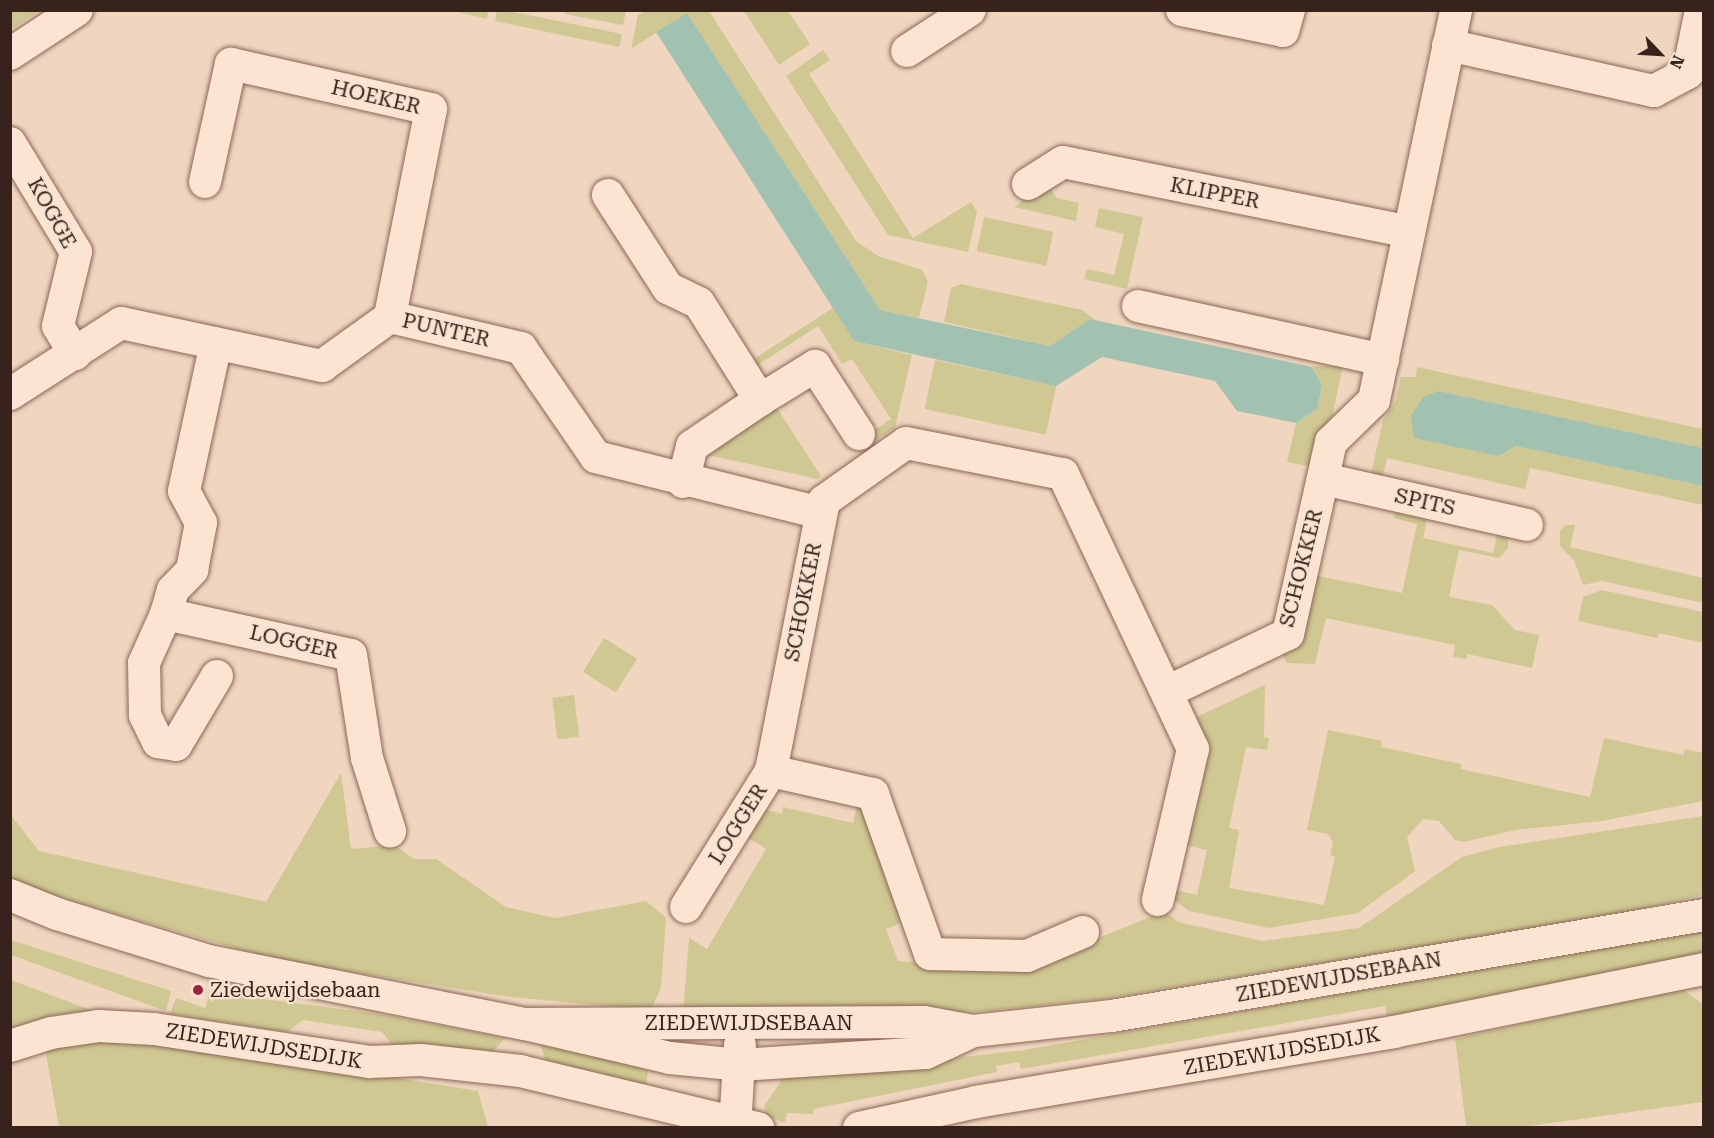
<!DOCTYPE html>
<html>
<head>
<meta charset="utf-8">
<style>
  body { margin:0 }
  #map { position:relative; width:1714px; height:1138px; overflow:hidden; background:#f0d6bf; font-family:"Roboto Serif",serif }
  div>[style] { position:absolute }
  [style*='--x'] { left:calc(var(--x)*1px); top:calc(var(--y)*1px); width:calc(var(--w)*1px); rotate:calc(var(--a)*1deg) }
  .green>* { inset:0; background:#cfc892; transform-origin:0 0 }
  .water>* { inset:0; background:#a2c2b1 }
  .roads { filter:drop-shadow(0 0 2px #8a6656) drop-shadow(0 0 2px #8a6656) }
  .minor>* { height:32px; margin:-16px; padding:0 16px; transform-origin:16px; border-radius:16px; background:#fbe5d2 }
  .dots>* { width:16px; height:16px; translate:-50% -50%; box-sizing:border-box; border:3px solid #f7e2cf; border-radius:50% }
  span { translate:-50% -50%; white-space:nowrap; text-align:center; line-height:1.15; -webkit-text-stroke:4.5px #f7e2cf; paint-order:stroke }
  .street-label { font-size:21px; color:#38231c }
  .poi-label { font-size:21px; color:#38231c }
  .left { translate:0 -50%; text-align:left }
  .frame { position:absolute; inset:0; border:12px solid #38231c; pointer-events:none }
  .north { position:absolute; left:1630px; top:24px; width:60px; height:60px; -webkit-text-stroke:4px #f7e2cf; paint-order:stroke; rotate:115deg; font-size:16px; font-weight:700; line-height:24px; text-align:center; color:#38231c }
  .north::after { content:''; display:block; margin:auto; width:21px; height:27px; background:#38231c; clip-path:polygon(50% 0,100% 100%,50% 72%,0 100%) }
</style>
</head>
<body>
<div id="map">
  <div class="green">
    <div style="clip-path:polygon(11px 10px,39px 10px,39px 11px,11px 29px)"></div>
    <div style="clip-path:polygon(454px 11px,454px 10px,488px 11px,487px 19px)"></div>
    <div style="clip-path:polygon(497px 11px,508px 11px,622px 34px,619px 47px,495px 21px)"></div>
    <div style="clip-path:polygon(566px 11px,566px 10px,626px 11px,623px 25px,565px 14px)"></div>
    <div style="clip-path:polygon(645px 11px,709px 11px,856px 241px,878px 256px,922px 270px,928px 282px,919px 318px,879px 310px,687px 13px,631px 49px,638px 15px)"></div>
    <div style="clip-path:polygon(744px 11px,788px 11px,810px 44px,779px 65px)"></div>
    <div style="clip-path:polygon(823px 50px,830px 60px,809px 74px,913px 238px,971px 202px,977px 212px,968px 252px,888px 235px,786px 76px)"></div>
    <div style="clip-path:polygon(1046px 184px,1057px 198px,1079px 203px,1076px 221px,1014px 207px)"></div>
    <div style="clip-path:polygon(1099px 208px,1143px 217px,1127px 289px,1084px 279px,1087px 269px,1114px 275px,1124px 234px,1095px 227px)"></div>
    <div style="left:984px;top:217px;width:71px;height:35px;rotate:12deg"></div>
    <div style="clip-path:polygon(961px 284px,1082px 310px,1095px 320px,1090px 319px,1050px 346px,944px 322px,951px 288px)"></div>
    <div style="clip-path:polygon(833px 308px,854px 341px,912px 355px,895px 428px,864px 447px,860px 440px,891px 419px,852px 359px,842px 364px,818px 326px,750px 370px,746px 364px)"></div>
    <div style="left:935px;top:360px;width:124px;height:50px;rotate:12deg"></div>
    <div style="clip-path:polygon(1312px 366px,1343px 366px,1332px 417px,1321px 434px,1314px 467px,1287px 462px,1296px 423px,1317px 409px,1322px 385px)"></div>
    <div style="clip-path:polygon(1417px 367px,1703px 429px,1703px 448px,1439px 391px,1499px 456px,1516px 446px,1703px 486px,1703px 505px,1530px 468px,1525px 489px,1387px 458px,1382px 480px,1370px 478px,1383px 420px,1395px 402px,1401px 377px,1416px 377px)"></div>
    <div style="clip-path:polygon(775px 405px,821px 476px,818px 479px,708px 455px,709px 447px)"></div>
    <div style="clip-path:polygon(1396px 510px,1428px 514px,1423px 538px,1493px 553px,1498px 530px,1508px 536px,1508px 548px,1499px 558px,1459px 550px,1449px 597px,1492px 605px,1515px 630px,1539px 635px,1532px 668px,1467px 654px,1466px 659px,1453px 657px,1455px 645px,1326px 618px,1315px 664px,1287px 663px,1281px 652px,1313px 575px,1402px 593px,1417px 524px,1394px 518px)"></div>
    <div style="clip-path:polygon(1565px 525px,1575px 525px,1570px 547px,1703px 578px,1703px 603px,1602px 581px,1583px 585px,1574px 560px,1560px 546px,1560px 530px)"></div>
    <div style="clip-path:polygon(1602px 590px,1703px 612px,1703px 643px,1659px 633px,1657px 638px,1578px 621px,1583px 597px)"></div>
    <div style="left:604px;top:638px;width:39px;height:40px;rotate:32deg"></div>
    <div style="clip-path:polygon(1265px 685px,1264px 737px,1269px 738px,1267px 750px,1246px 747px,1229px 828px,1239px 830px,1229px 888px,1324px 905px,1335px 857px,1330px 855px,1333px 842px,1328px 834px,1307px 830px,1328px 730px,1382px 741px,1381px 747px,1461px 764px,1461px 769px,1590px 797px,1604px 738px,1683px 755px,1685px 749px,1703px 753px,1703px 801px,1602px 821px,1515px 830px,1464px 842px,1455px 840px,1439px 821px,1423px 819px,1407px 837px,1415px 871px,1358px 913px,1269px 928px,1189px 911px,1173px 899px,1175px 890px,1197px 895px,1207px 850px,1185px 845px,1192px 719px)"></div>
    <div style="left:574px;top:695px;width:42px;height:22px;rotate:83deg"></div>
    <div style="clip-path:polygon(341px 773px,351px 849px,394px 845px,414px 859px,436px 859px,506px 907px,555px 918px,646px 901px,666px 918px,661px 988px,651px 1010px,510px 997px,276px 960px,11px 883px,10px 814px,39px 851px,266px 902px)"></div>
    <div style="clip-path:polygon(858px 800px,908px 920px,886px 929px,898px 961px,1017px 971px,1165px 911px,1178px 922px,1263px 941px,1359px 928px,1462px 857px,1499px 847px,1703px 816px,1703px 895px,1619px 914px,1102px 999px,988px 1011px,845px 1016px,683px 1013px,689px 938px,707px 949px,766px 849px,747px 837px,756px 807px,782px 814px,783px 807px,853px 823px)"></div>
    <div style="clip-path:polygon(1703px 930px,1703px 956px,1388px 1022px,1385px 1006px,1021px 1069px,1019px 1062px,996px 1066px,997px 1072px,813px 1109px,813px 1114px,787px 1113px,785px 1123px,766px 1116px,764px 1106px,784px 1077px,1024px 1050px)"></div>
    <div style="clip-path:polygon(11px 940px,171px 991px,166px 1011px,11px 955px)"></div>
    <div style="clip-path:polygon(11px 980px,93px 1011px,55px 1015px,11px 1028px)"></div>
    <div style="clip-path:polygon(1682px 989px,1703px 1004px,1703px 1102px,1523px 1127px,1466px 1127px,1455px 1039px)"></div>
    <div style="clip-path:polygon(210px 992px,379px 1014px,505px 1038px,489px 1056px,394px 1047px,382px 1032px,303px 1020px,287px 1032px,170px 1014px,176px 998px,205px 1008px)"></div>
    <div style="clip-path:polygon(118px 1034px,478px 1091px,488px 1127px,59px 1127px,45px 1049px)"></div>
    <div style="clip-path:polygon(540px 1044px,643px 1063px,642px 1070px,648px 1070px,646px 1089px,546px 1062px)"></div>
  </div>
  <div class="water">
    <div style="clip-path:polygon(687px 13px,880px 310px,1050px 346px,1090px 319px,1312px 367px,1322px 385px,1317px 409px,1296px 423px,1237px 411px,1215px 381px,1102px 357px,1056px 386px,854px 341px,656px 32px)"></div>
    <div style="clip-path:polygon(1439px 391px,1703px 448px,1703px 486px,1516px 446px,1499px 456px,1414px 438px,1411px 416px,1423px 397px)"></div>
  </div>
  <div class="roads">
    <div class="minor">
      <div style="--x:1182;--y:10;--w:103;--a:11.7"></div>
      <div style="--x:1283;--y:31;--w:22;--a:-74"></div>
      <div style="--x:1448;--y:45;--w:211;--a:12.6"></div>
      <div style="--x:1654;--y:91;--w:38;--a:-28"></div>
      <div style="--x:1688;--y:73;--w:64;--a:-78.3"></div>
      <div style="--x:907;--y:51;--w:75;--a:-33.1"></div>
      <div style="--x:10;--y:54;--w:80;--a:-33.3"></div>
      <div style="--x:10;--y:143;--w:127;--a:58.8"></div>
      <div style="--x:76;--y:252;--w:76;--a:103.7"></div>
      <div style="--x:58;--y:326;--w:33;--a:59"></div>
      <div style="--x:205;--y:182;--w:121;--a:-77.6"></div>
      <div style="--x:231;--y:64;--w:205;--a:12.7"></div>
      <div style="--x:431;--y:109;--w:212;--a:101.2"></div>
      <div style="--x:1028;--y:184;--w:41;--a:-32.2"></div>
      <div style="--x:1063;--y:162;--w:353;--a:11.4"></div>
      <div style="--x:608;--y:195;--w:111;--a:57.2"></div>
      <div style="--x:668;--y:288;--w:34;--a:26"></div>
      <div style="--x:699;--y:303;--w:115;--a:57.8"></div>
      <div style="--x:760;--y:400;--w:82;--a:145.9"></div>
      <div style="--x:692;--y:446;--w:37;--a:104"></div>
      <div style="--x:1138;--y:306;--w:251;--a:12.4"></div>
      <div style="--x:10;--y:394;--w:132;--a:-32.6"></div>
      <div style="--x:121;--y:323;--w:206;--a:12.1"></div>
      <div style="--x:322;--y:366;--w:84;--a:-35.8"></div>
      <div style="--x:390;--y:317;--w:135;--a:13.3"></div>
      <div style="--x:521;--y:348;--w:132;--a:55.5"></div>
      <div style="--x:596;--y:457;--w:232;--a:14"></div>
      <div style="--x:760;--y:400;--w:65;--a:-31.7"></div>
      <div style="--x:815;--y:366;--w:81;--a:57.1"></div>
      <div style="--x:1323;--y:479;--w:209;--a:12.7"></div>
      <div style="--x:166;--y:614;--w:25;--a:-74"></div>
      <div style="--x:173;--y:590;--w:28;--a:-46"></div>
      <div style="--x:192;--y:570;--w:48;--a:-79.2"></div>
      <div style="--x:201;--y:523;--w:36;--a:-118"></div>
      <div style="--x:184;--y:491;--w:151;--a:-77.8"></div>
      <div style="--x:217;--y:676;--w:80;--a:120.7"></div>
      <div style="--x:176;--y:745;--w:18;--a:-171"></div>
      <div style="--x:158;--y:742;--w:30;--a:-116"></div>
      <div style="--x:145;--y:715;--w:52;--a:-91.1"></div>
      <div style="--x:144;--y:663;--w:54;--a:-65.8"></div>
      <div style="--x:166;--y:614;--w:189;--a:12.5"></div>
      <div style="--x:351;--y:655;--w:104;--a:81.2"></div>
      <div style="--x:367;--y:758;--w:77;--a:72.5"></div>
      <div style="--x:1167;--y:692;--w:134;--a:-25.6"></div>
      <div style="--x:1288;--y:634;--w:197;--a:-77.4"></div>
      <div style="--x:1331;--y:442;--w:60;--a:-44.3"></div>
      <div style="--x:1374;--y:400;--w:399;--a:-78.1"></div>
      <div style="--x:10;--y:895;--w:51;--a:22"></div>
      <div style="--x:57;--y:914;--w:159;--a:17.2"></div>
      <div style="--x:209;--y:961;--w:322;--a:11.3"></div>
      <div style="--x:525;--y:1024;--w:149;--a:13.2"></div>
      <div style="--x:670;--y:1058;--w:70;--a:5.7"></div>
      <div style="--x:740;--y:1065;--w:186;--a:-3.7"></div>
      <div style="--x:926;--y:1053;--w:52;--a:-25.1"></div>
      <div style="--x:686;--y:907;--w:160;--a:-58"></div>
      <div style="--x:1083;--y:932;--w:61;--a:156.8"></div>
      <div style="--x:1027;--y:956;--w:97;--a:-178.8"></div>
      <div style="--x:930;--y:954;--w:170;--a:-109.6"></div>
      <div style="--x:873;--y:794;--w:105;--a:-167.3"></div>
      <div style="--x:771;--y:771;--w:275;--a:-78.9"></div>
      <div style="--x:824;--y:501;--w:100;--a:-35.3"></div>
      <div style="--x:906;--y:443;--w:160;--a:11.2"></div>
      <div style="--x:1063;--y:474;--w:304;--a:64.7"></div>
      <div style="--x:1193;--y:749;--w:155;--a:103.1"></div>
      <div style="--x:525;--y:1024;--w:399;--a:-0.3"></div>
      <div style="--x:924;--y:1022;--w:50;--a:10.4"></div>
      <div style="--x:973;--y:1031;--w:140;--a:-6.2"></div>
      <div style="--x:1112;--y:1016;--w:601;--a:-9.68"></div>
      <div style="--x:10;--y:1046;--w:43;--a:-17.6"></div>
      <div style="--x:51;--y:1033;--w:49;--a:-8.3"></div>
      <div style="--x:99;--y:1026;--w:55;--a:3.1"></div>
      <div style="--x:154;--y:1029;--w:219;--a:8.7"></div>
      <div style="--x:370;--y:1062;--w:51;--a:-2.2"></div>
      <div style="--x:421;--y:1060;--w:100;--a:6.3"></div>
      <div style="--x:520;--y:1071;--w:245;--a:13.5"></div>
      <div style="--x:735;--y:1128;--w:83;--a:-86.6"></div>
      <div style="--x:859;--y:1128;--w:120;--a:-12.5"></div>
      <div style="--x:976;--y:1102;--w:424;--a:-9.5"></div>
      <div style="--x:1394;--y:1032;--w:316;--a:-11.5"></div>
    </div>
  </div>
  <div class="dots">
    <div style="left:198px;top:990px;background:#9c233f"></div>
  </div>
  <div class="street-label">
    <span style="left:376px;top:97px;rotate:13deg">HOEKER</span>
    <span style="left:1215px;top:193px;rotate:11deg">KLIPPER</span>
    <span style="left:52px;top:213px;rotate:61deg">KOGGE</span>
    <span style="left:446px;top:330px;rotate:13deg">PUNTER</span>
    <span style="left:1425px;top:502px;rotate:13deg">SPITS</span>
    <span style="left:1301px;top:568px;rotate:-76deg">SCHOKKER</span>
    <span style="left:803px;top:602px;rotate:-79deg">SCHOKKER</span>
    <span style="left:294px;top:642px;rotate:13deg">LOGGER</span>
    <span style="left:738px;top:824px;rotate:-58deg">LOGGER</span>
    <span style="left:1339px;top:977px;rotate:-10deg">ZIEDEWIJDSEBAAN</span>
    <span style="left:749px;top:1023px">ZIEDEWIJDSEBAAN</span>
    <span style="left:264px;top:1046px;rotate:9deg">ZIEDEWIJDSEDIJK</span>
    <span style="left:1282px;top:1051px;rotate:-10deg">ZIEDEWIJDSEDIJK</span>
  </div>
  <div class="poi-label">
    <span class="left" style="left:210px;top:990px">Ziedewijdsebaan</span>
  </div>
  <div class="frame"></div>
  <div class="north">N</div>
</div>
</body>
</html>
